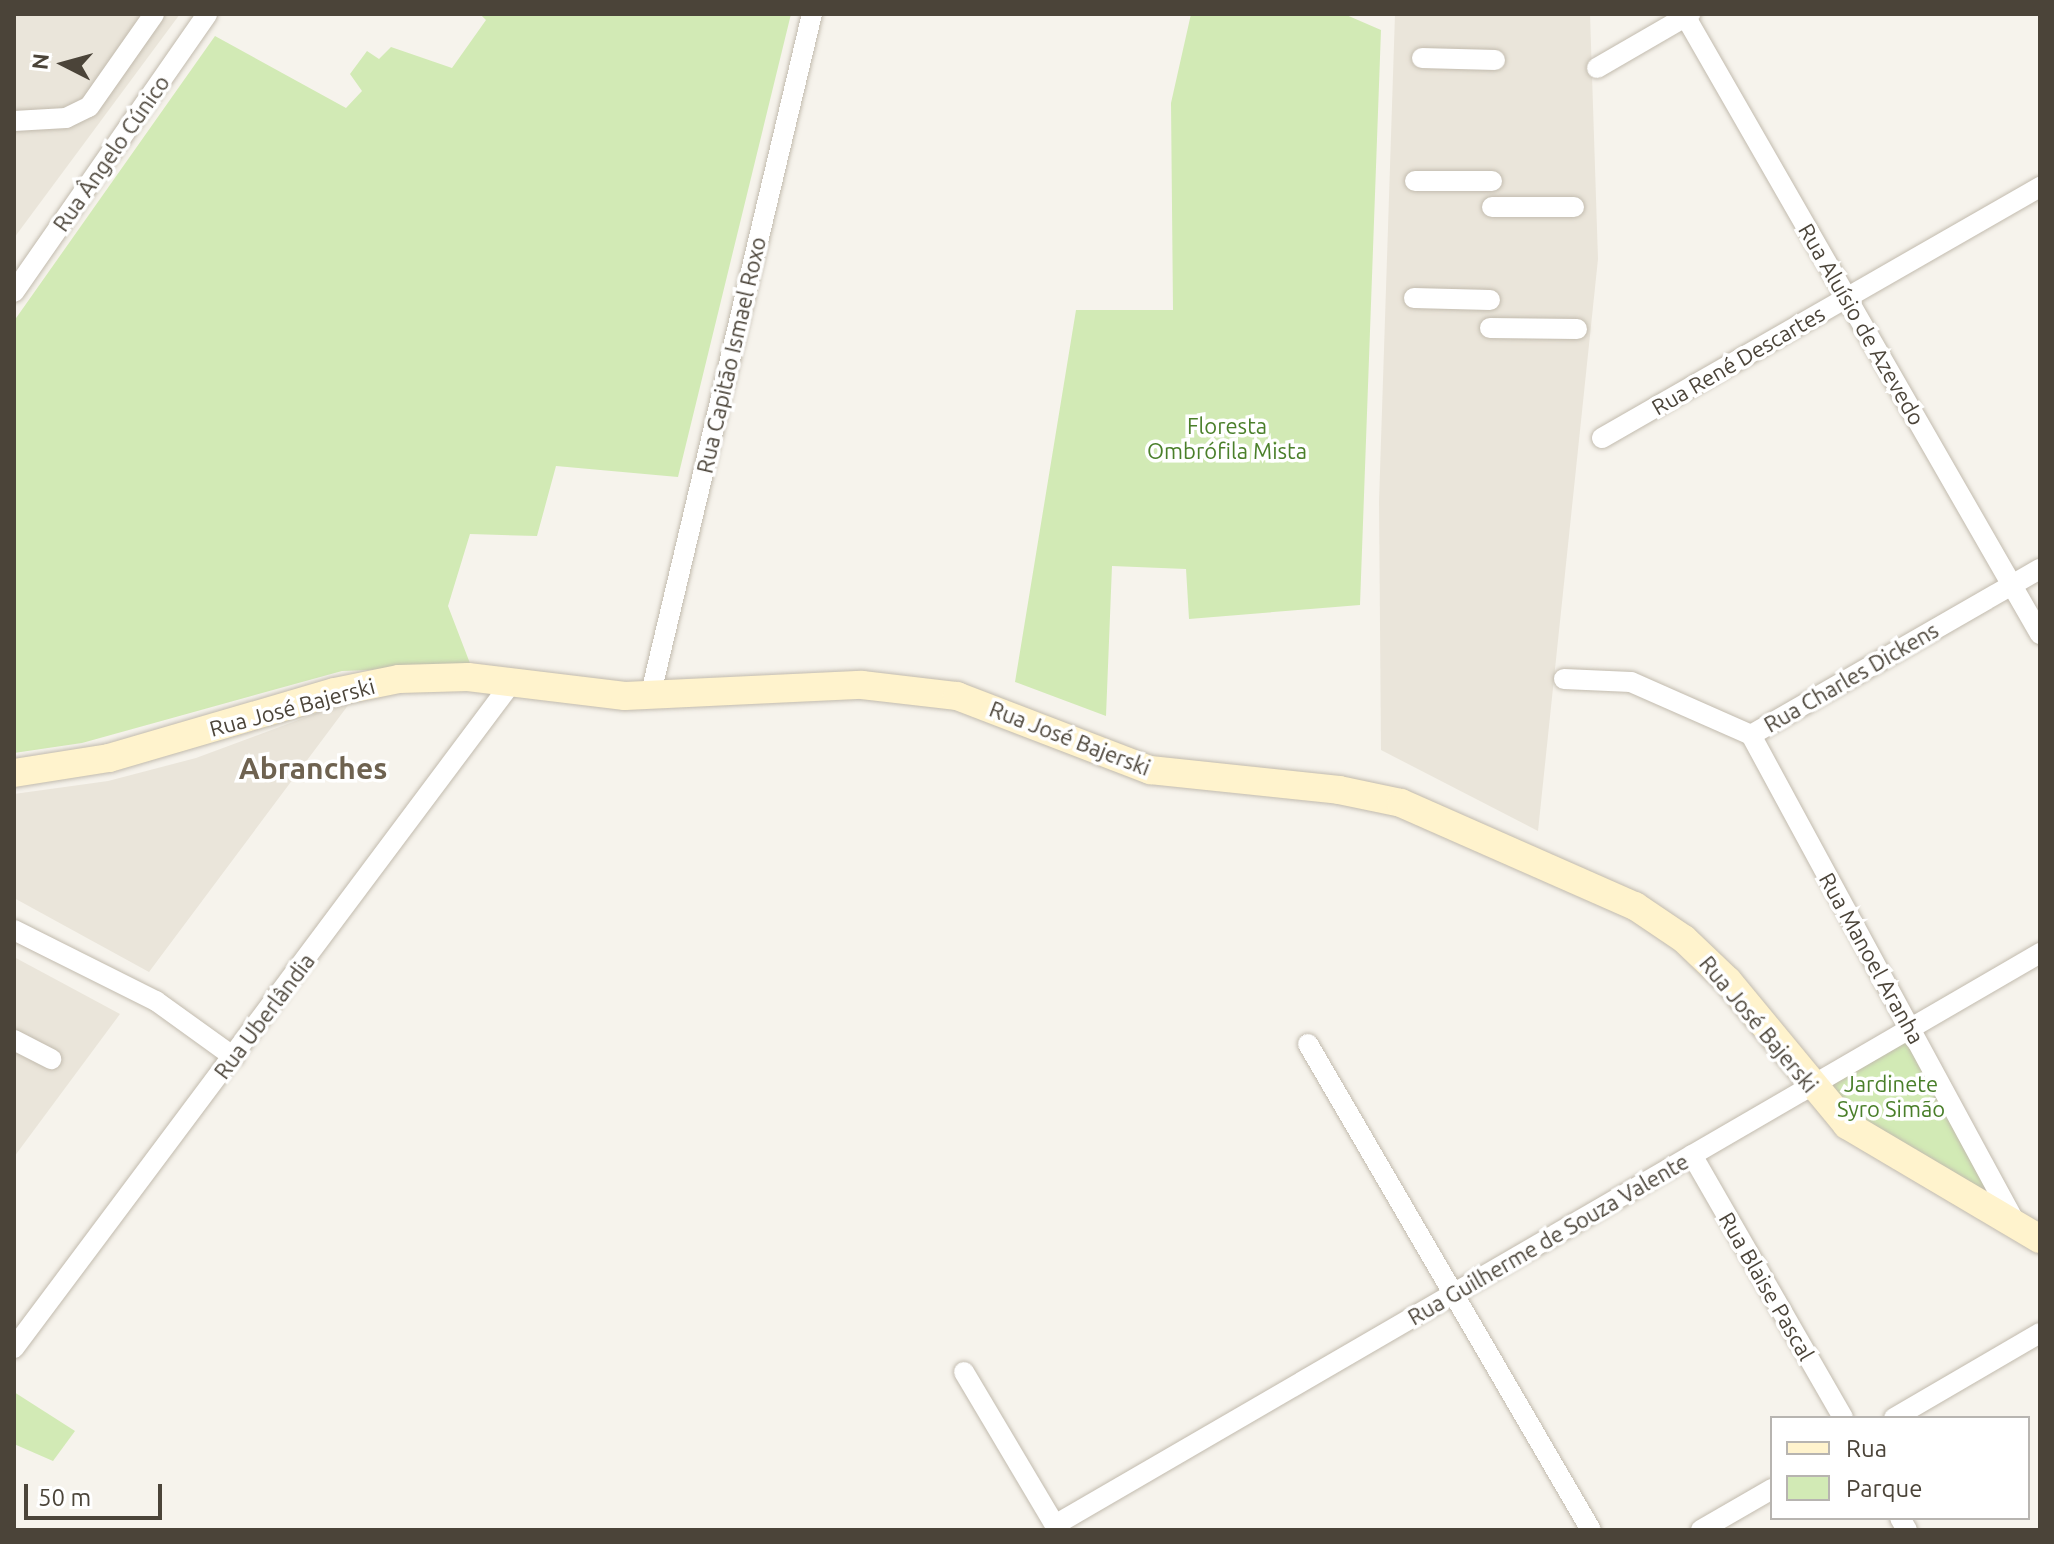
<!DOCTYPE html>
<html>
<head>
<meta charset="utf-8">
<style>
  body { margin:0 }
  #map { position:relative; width:2054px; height:1544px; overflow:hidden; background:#f6f3ec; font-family:Ubuntu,sans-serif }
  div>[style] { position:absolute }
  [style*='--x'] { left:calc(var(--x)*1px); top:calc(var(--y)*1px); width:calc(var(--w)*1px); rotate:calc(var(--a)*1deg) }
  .residential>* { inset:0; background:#eae5da }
  .green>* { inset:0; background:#d2eab5 }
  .roads { filter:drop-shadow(0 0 2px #c2bbae) drop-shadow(0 0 2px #c2bbae) }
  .street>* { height:20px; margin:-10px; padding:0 10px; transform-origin:10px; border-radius:10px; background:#fff }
  .secondary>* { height:28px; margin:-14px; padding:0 14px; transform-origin:14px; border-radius:14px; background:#fff3cd }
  span { translate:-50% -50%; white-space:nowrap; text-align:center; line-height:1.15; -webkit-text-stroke:7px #fff; paint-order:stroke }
  .street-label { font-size:22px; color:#4b4439 }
  .park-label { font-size:22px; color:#4a7f2a }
  .district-label { font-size:30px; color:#6e6250; font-weight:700 }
  .frame { position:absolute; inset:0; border:16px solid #4b4439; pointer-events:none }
  .legend { position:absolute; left:1770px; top:1416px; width:260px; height:104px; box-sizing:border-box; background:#fff; border:2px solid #b7b4b0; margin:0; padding:10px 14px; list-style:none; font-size:24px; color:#4b4439 }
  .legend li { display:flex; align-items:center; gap:16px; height:40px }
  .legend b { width:40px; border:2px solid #b7b4b0 }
  .north { position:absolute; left:24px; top:24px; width:80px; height:80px; -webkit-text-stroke:6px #fff; paint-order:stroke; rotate:276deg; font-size:22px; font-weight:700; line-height:32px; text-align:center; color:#4b4439 }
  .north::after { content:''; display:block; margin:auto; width:28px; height:36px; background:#4b4439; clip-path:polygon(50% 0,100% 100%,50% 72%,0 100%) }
  .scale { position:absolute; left:24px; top:1484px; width:138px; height:36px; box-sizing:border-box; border:4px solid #4b4439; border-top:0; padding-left:10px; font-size:24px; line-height:28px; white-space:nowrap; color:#4b4439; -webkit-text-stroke:6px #fff; paint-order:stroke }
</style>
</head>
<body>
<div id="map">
  <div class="residential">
    <div style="clip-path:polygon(14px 14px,180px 14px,14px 238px)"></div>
    <div style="clip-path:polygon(1395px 14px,1590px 14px,1598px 259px,1538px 831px,1381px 750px,1379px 502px)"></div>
    <div style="clip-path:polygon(352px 700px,149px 972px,14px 898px,14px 794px,108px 781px,196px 758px)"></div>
    <div style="clip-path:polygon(14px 957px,120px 1014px,14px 1157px)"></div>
  </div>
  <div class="green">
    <div style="clip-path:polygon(480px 14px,791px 14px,678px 477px,556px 466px,537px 536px,470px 534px,448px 606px,471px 666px,342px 671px,82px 743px,14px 753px,14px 321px,215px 36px,346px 108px,362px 91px,350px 74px,367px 51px,379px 59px,391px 47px,452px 68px,486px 20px)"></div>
    <div style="clip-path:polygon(1191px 14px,1344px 14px,1381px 30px,1360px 605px,1189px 619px,1186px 569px,1112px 566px,1106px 716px,1015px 682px,1076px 310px,1173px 310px,1171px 103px)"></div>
    <div style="clip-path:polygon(1907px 1039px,1995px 1202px,1893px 1145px,1822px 1087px)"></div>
    <div style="clip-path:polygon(14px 1392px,75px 1431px,53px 1461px,14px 1444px)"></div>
  </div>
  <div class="roads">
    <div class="street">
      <div style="--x:1684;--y:14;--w:715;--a:60.14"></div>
      <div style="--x:1422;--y:58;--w:73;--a:1.6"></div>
      <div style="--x:1597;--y:68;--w:108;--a:-30.1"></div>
      <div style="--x:14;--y:121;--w:52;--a:-3.3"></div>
      <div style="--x:66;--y:118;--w:25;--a:-26"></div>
      <div style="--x:89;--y:107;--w:113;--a:-55"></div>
      <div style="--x:1415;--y:181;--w:77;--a:0"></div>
      <div style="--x:1492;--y:207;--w:82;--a:0"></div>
      <div style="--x:14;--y:292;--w:338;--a:-55.2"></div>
      <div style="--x:1414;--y:298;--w:76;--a:1.5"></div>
      <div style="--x:1490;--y:328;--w:87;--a:0.7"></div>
      <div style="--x:1602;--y:438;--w:505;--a:-29.82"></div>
      <div style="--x:1564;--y:679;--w:67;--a:2.6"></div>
      <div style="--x:1631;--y:682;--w:131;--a:23.8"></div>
      <div style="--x:1751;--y:735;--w:333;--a:-29.9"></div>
      <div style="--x:650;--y:697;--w:702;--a:-76.66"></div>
      <div style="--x:1751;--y:735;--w:556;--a:61.55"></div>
      <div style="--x:14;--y:930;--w:159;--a:26.6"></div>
      <div style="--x:156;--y:1001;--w:96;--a:35.7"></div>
      <div style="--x:14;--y:1040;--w:42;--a:27.2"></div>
      <div style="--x:1308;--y:1044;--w:562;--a:59.79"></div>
      <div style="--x:1692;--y:1155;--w:303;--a:60.1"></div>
      <div style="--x:14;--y:1348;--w:832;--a:-53.21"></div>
      <div style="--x:964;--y:1372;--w:184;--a:59.3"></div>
      <div style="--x:1894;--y:1418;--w:169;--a:-30.2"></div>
      <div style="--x:1900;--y:1518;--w:14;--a:60"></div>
      <div style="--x:1055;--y:1525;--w:1139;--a:-30.14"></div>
      <div style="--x:1701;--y:1530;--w:82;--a:-30"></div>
    </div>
    <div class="secondary">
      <div style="--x:14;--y:773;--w:96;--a:-9"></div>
      <div style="--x:109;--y:758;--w:235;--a:-16.3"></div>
      <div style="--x:335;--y:692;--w:65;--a:-11.5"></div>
      <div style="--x:399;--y:679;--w:69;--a:-1.7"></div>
      <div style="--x:468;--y:677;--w:158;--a:6.9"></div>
      <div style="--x:625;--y:696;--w:237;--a:-2.7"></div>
      <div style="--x:862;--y:685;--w:96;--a:6.6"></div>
      <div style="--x:957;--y:696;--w:207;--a:21"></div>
      <div style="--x:1150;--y:770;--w:190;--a:6"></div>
      <div style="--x:1339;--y:790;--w:63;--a:11.8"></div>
      <div style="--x:1401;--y:803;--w:256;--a:23.8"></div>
      <div style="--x:1635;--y:906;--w:59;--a:34"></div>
      <div style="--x:1684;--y:939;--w:61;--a:43.7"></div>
      <div style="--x:1728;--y:981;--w:187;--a:50.4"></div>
      <div style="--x:1847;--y:1125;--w:224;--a:30.6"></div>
    </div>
  </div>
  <div class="street-label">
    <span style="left:111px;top:153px;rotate:-55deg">Rua Ângelo Cúnico</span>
    <span style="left:1862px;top:324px;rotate:60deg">Rua Aluísio de Azevedo</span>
    <span style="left:731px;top:355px;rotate:-77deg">Rua Capitão Ismael Roxo</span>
    <span style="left:1738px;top:360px;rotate:-30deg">Rua René Descartes</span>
    <span style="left:1851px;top:677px;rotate:-30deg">Rua Charles Dickens</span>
    <span style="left:292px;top:707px;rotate:-15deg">Rua José Bajerski</span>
    <span style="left:1070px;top:738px;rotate:21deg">Rua José Bajerski</span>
    <span style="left:1872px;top:958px;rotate:61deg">Rua Manoel Aranha</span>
    <span style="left:264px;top:1016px;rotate:-53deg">Rua Uberlândia</span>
    <span style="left:1759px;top:1024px;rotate:50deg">Rua José Bajerski</span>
    <span style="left:1548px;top:1239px;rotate:-30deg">Rua Guilherme de Souza Valente</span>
    <span style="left:1767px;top:1286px;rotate:60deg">Rua Blaise Pascal</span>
  </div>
  <div class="park-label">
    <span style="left:1227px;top:438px">Floresta<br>Ombrófila Mista</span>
    <span style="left:1891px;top:1096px">Jardinete<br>Syro Simão</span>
  </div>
  <div class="district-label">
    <span style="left:313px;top:768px">Abranches</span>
  </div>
  <div class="frame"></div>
  <ul class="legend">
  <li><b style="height:10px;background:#fff3cd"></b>Rua</li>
  <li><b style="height:22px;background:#d2eab5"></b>Parque</li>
  </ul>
  <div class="north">N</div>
  <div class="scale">50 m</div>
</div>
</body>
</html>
